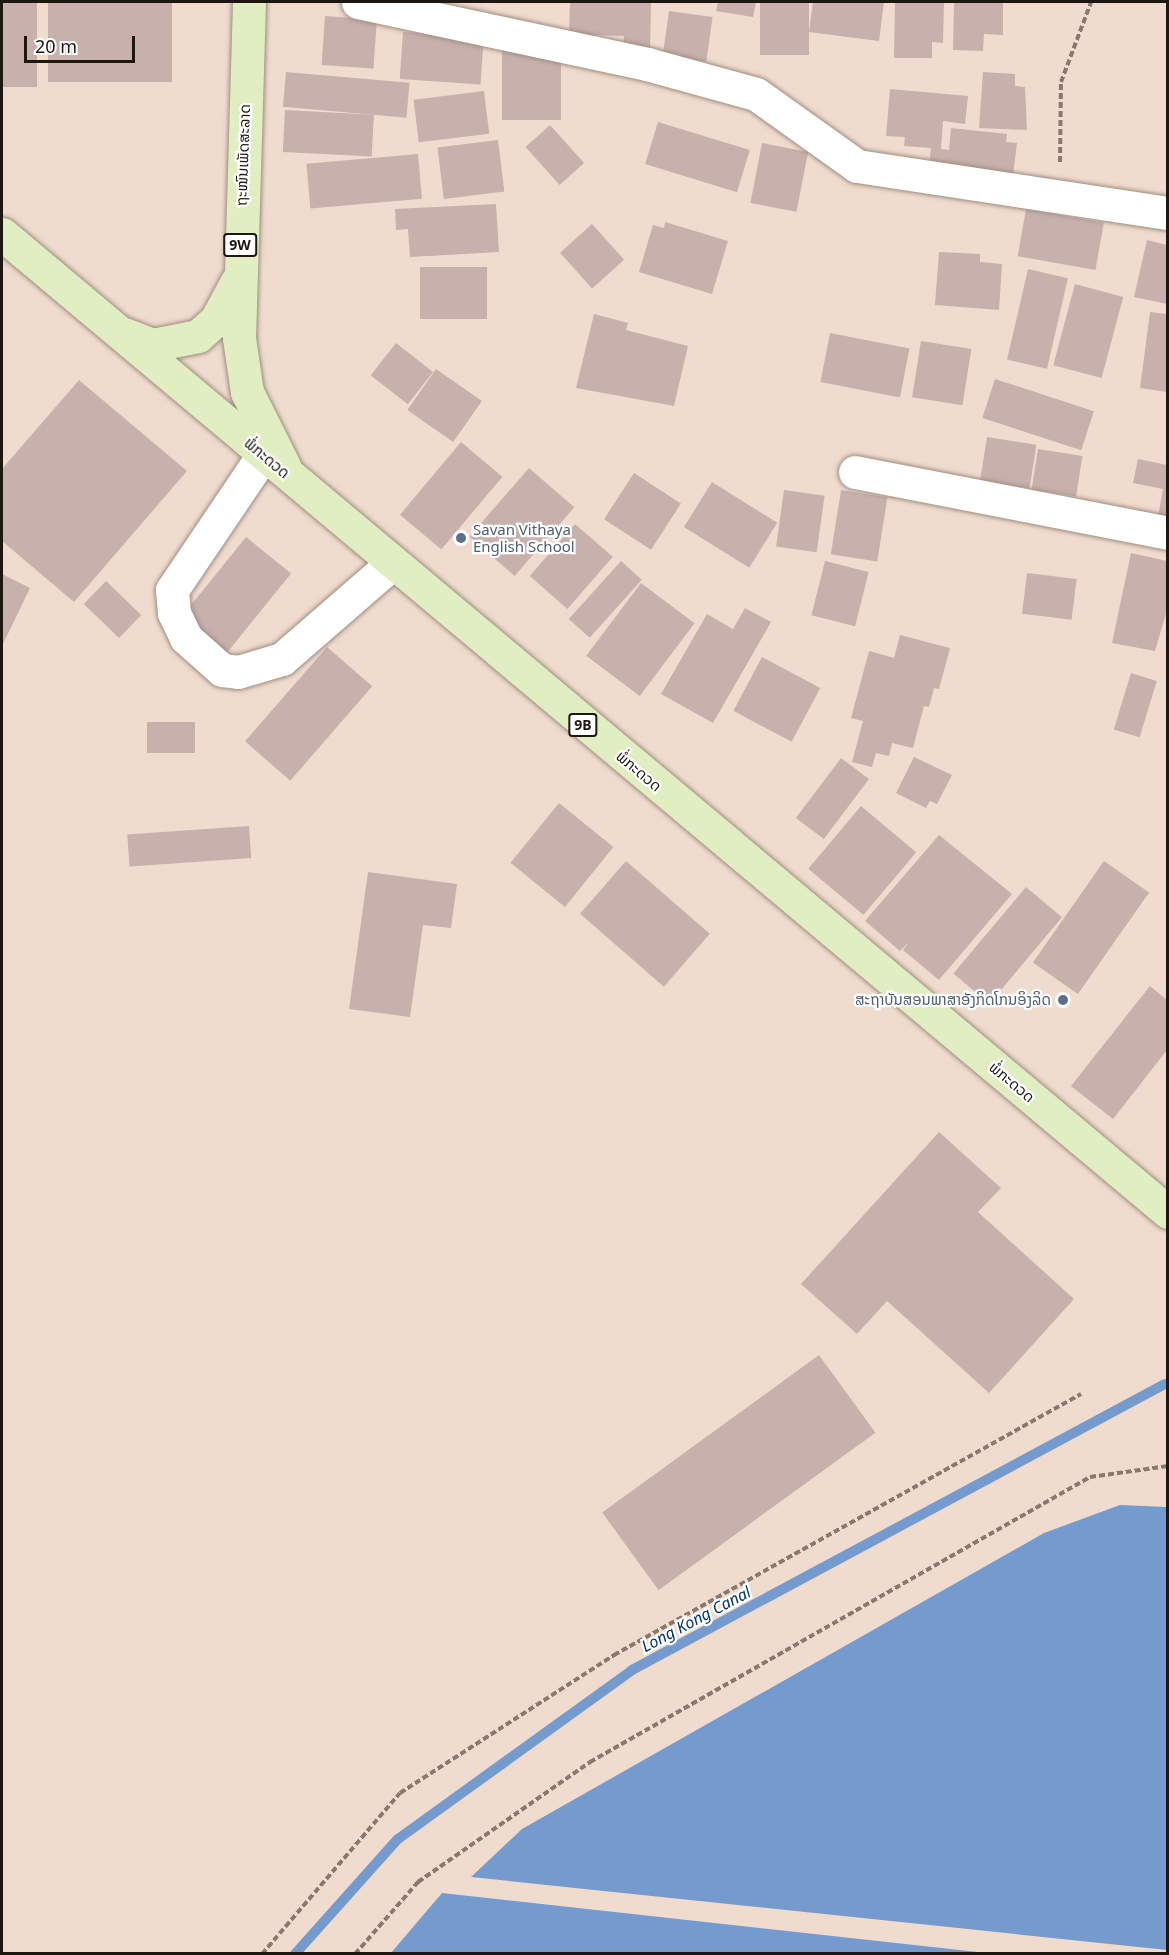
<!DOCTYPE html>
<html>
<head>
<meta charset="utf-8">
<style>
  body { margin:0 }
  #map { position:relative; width:1169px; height:1955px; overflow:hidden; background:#f0dcce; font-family:"Noto Sans","Noto Sans Lao",sans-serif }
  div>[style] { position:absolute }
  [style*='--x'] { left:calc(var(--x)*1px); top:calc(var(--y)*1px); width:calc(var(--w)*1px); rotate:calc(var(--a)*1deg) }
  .water>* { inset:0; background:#759bce }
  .stream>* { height:10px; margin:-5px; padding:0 5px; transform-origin:5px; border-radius:5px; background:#759bce }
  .building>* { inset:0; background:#c8b0ac; transform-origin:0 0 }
  .path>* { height:4px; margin-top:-2px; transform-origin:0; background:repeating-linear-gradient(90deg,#877970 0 6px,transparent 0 9px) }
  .roads { filter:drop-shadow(0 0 2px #9f8d80) drop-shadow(0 0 2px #9f8d80) }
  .minor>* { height:33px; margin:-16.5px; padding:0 16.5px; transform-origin:16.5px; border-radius:16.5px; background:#fff }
  .major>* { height:33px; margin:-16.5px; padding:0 16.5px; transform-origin:16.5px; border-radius:16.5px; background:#e0eec1 }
  .dots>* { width:16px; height:16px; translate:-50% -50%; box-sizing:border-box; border:3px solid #fff; border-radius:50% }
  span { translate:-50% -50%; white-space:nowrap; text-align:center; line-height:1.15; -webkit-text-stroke:4.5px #fff; paint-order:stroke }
  .shield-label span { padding:2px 4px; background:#fff; border:2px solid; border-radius:4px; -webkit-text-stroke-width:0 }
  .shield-label { font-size:14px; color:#1d1611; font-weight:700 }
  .street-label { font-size:15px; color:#1d1611 }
  .service-label { font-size:15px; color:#4e5e75 }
  .left { translate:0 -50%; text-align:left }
  .right { translate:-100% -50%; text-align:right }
  .water-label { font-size:16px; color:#003672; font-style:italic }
  .frame { position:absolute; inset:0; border:3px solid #1d1611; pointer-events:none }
  .scale { position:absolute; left:24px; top:36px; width:111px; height:27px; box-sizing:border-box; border:3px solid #1d1611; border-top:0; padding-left:8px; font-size:18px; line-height:21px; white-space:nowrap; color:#1d1611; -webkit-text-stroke:4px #fff; paint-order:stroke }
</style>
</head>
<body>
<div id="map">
  <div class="water">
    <div style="clip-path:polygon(1120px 1505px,1167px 1507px,1167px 1950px,471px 1877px,522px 1829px,1044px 1533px)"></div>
    <div style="clip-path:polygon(442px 1893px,987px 1953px,391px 1953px)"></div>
  </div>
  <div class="stream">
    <div style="--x:295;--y:1954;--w:154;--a:-48.2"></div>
    <div style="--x:398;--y:1839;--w:289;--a:-35.8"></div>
    <div style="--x:632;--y:1670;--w:605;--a:-28.22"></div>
  </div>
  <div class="building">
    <div style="left:2px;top:2px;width:35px;height:85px"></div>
    <div style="left:48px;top:2px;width:124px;height:80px"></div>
    <div style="clip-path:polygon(570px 2px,651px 2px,650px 51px,623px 50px,624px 36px,569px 34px)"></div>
    <div style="clip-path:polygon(718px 2px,756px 2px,753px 17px,716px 11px)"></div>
    <div style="left:760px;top:2px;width:49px;height:53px"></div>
    <div style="clip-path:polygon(813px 2px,884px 2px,879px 41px,809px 32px)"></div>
    <div style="clip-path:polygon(895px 2px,944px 2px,943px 43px,932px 42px,932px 58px,894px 58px)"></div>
    <div style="clip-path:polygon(954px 2px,1003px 2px,1003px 35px,984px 34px,983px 51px,953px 50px)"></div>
    <div style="left:669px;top:11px;width:44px;height:45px;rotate:8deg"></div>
    <div style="left:325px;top:16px;width:52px;height:49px;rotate:4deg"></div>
    <div style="left:403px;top:32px;width:81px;height:47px;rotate:4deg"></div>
    <div style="left:502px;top:48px;width:59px;height:72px"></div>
    <div style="left:286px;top:72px;width:124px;height:35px;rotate:5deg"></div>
    <div style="clip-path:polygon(983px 72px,1015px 74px,1015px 86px,1025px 87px,1027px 130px,979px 128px)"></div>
    <div style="clip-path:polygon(890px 89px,968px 96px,965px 124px,943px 121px,941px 149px,949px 150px,951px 128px,1007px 134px,1006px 142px,1017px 143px,1013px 175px,929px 167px,931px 148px,904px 146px,905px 137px,886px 136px)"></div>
    <div style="left:484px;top:91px;width:43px;height:71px;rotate:83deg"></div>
    <div style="left:285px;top:110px;width:89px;height:42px;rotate:3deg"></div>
    <div style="left:658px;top:122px;width:96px;height:44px;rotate:17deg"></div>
    <div style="left:550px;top:125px;width:51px;height:33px;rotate:48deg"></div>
    <div style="left:498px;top:140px;width:52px;height:61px;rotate:83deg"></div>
    <div style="left:762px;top:143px;width:47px;height:61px;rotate:11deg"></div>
    <div style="left:418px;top:154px;width:45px;height:112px;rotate:85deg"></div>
    <div style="clip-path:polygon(496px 204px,499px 252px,410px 257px,408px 229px,396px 230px,395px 209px)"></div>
    <div style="left:1026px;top:209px;width:79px;height:48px;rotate:10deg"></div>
    <div style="clip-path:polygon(665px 222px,728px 241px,712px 294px,639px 272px,653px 225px,664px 228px)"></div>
    <div style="left:592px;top:224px;width:48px;height:43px;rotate:48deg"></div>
    <div style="clip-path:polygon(1147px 240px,1167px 245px,1167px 304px,1134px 297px)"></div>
    <div style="clip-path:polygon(939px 252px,980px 254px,980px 262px,1002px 264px,999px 310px,935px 305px)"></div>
    <div style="left:487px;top:267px;width:52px;height:67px;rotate:90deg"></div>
    <div style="left:1028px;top:269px;width:41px;height:93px;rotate:13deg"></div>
    <div style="left:1075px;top:284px;width:50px;height:84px;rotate:15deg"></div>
    <div style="clip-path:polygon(1150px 312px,1167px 314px,1167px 392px,1140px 388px)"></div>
    <div style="clip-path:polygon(594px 314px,628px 323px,626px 330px,688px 346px,674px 406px,576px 388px)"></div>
    <div style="left:830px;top:333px;width:81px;height:50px;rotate:11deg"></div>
    <div style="left:921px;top:341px;width:51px;height:57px;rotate:9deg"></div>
    <div style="left:396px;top:343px;width:47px;height:41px;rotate:38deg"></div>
    <div style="left:436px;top:369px;width:56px;height:50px;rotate:35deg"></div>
    <div style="left:995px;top:379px;width:104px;height:41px;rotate:18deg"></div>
    <div style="clip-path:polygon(79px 380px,187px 471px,74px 602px,2px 541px,2px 469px)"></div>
    <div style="left:987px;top:437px;width:50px;height:44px;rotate:9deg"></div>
    <div style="left:461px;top:442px;width:54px;height:95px;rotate:40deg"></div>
    <div style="left:1038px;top:449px;width:45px;height:41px;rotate:9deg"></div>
    <div style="clip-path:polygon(1138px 459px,1167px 465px,1167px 519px,1158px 517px,1163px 489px,1133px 483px)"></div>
    <div style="left:529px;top:468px;width:60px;height:91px;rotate:41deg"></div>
    <div style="left:634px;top:473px;width:56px;height:55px;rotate:33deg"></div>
    <div style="left:712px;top:482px;width:77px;height:53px;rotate:32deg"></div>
    <div style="left:784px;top:490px;width:41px;height:57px;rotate:8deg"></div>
    <div style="left:841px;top:490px;width:47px;height:65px;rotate:9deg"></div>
    <div style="left:575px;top:524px;width:50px;height:69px;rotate:41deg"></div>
    <div style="left:246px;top:537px;width:58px;height:107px;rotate:39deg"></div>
    <div style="clip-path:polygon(1131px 553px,1167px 561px,1167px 610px,1155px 651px,1112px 643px)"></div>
    <div style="left:621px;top:561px;width:28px;height:78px;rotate:42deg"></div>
    <div style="left:825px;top:561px;width:45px;height:56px;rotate:14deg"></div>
    <div style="left:1027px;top:573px;width:50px;height:41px;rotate:7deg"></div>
    <div style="clip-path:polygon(2px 574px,30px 588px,2px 646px)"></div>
    <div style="left:106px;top:581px;width:49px;height:32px;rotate:44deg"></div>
    <div style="left:641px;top:583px;width:67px;height:91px;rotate:37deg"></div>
    <div style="clip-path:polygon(745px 608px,771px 622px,713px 723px,661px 694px,707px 614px,733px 629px)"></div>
    <div style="clip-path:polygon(900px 635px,950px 648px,939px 689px,934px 688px,929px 707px,924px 706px,913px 748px,892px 743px,889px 756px,876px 753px,872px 767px,852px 762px,863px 721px,851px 718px,869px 651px,894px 658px)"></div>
    <div style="left:327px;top:647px;width:60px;height:125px;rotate:41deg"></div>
    <div style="left:762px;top:657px;width:66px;height:61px;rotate:28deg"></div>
    <div style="left:1131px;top:673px;width:27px;height:59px;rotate:17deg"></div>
    <div style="left:147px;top:722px;width:48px;height:31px"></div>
    <div style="clip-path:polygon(914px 757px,952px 775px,937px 804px,930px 801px,926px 808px,896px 793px)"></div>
    <div style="left:841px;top:758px;width:35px;height:75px;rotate:37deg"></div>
    <div style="left:559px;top:803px;width:70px;height:77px;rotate:39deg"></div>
    <div style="left:861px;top:806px;width:72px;height:82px;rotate:40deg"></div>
    <div style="left:249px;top:826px;width:32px;height:122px;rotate:86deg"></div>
    <div style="clip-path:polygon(939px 835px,1012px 894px,939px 980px,903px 950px,909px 942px,900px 951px,865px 921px)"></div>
    <div style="left:626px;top:861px;width:111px;height:70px;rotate:41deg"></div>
    <div style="left:1104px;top:861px;width:55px;height:124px;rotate:35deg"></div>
    <div style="clip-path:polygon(368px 872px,457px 884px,451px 928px,423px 925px,410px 1017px,349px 1009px)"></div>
    <div style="left:1026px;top:887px;width:47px;height:113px;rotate:40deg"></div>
    <div style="clip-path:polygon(1150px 986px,1167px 1000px,1167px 1050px,1113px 1119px,1071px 1086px)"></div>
    <div style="clip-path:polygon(939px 1132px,1001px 1188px,978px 1212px,1074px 1299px,989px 1393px,887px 1301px,857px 1334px,801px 1284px)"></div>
    <div style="left:819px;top:1355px;width:96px;height:268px;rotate:54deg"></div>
  </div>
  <div class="path">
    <div style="--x:1060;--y:162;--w:80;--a:-89.3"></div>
    <div style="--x:1061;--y:82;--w:85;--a:-69.4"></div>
    <div style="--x:262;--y:1954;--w:212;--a:-49.4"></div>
    <div style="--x:400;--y:1793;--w:255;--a:-32.8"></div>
    <div style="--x:614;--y:1655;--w:535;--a:-29.2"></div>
    <div style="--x:355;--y:1954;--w:96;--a:-48.8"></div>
    <div style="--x:418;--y:1882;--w:210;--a:-34.9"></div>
    <div style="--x:590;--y:1762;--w:576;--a:-29.68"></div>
    <div style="--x:1090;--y:1477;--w:79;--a:-8"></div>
  </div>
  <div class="roads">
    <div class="minor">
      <div style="--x:358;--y:2;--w:296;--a:12.1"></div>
      <div style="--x:647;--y:64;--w:113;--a:15.4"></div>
      <div style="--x:756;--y:94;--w:124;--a:35.5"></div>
      <div style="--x:857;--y:166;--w:315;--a:8.6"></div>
      <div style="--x:263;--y:455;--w:163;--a:124"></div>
      <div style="--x:172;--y:590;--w:23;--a:85"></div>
      <div style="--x:174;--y:613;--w:28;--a:64"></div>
      <div style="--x:186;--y:638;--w:48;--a:41.6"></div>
      <div style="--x:222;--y:670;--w:16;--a:7"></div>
      <div style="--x:238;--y:672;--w:46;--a:-16.5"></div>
      <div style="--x:282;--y:659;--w:143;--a:-41"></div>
      <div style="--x:855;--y:472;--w:319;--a:11"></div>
    </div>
    <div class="major">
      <div style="--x:249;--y:2;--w:336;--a:91.7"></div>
      <div style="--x:239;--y:338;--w:55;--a:81.6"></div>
      <div style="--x:247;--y:392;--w:83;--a:63.4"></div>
      <div style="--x:2;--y:234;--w:1522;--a:39.99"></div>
      <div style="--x:124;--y:334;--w:31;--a:21"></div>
      <div style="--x:153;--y:345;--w:46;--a:-11.3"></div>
      <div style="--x:198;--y:336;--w:24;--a:-42"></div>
      <div style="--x:216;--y:320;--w:44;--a:-61.7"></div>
    </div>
  </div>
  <div class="dots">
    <div style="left:461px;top:538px;background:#5c6f8a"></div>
    <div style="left:1063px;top:1000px;background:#5c6f8a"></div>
  </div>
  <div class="shield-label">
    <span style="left:240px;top:245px">9W</span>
    <span style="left:583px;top:725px">9B</span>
  </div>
  <div class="street-label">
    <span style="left:243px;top:155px;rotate:-88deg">ຖະໜົນເພັດສະລາດ</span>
    <span style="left:267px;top:458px;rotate:40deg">ພໍ່ກະດວດ</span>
    <span style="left:639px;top:771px;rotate:40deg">ພໍ່ກະດວດ</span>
    <span style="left:1012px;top:1082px;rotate:40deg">ພໍ່ກະດວດ</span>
  </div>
  <div class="service-label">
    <span class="left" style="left:473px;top:538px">Savan Vithaya<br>English School</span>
    <span class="right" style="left:1051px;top:1000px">ສະຖາບັນສອນພາສາອັງກິດໂກນອິງລິດ</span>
  </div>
  <div class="water-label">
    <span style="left:696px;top:1619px;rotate:-28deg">Long Kong Canal</span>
  </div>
  <div class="frame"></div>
  <div class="scale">20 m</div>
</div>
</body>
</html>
